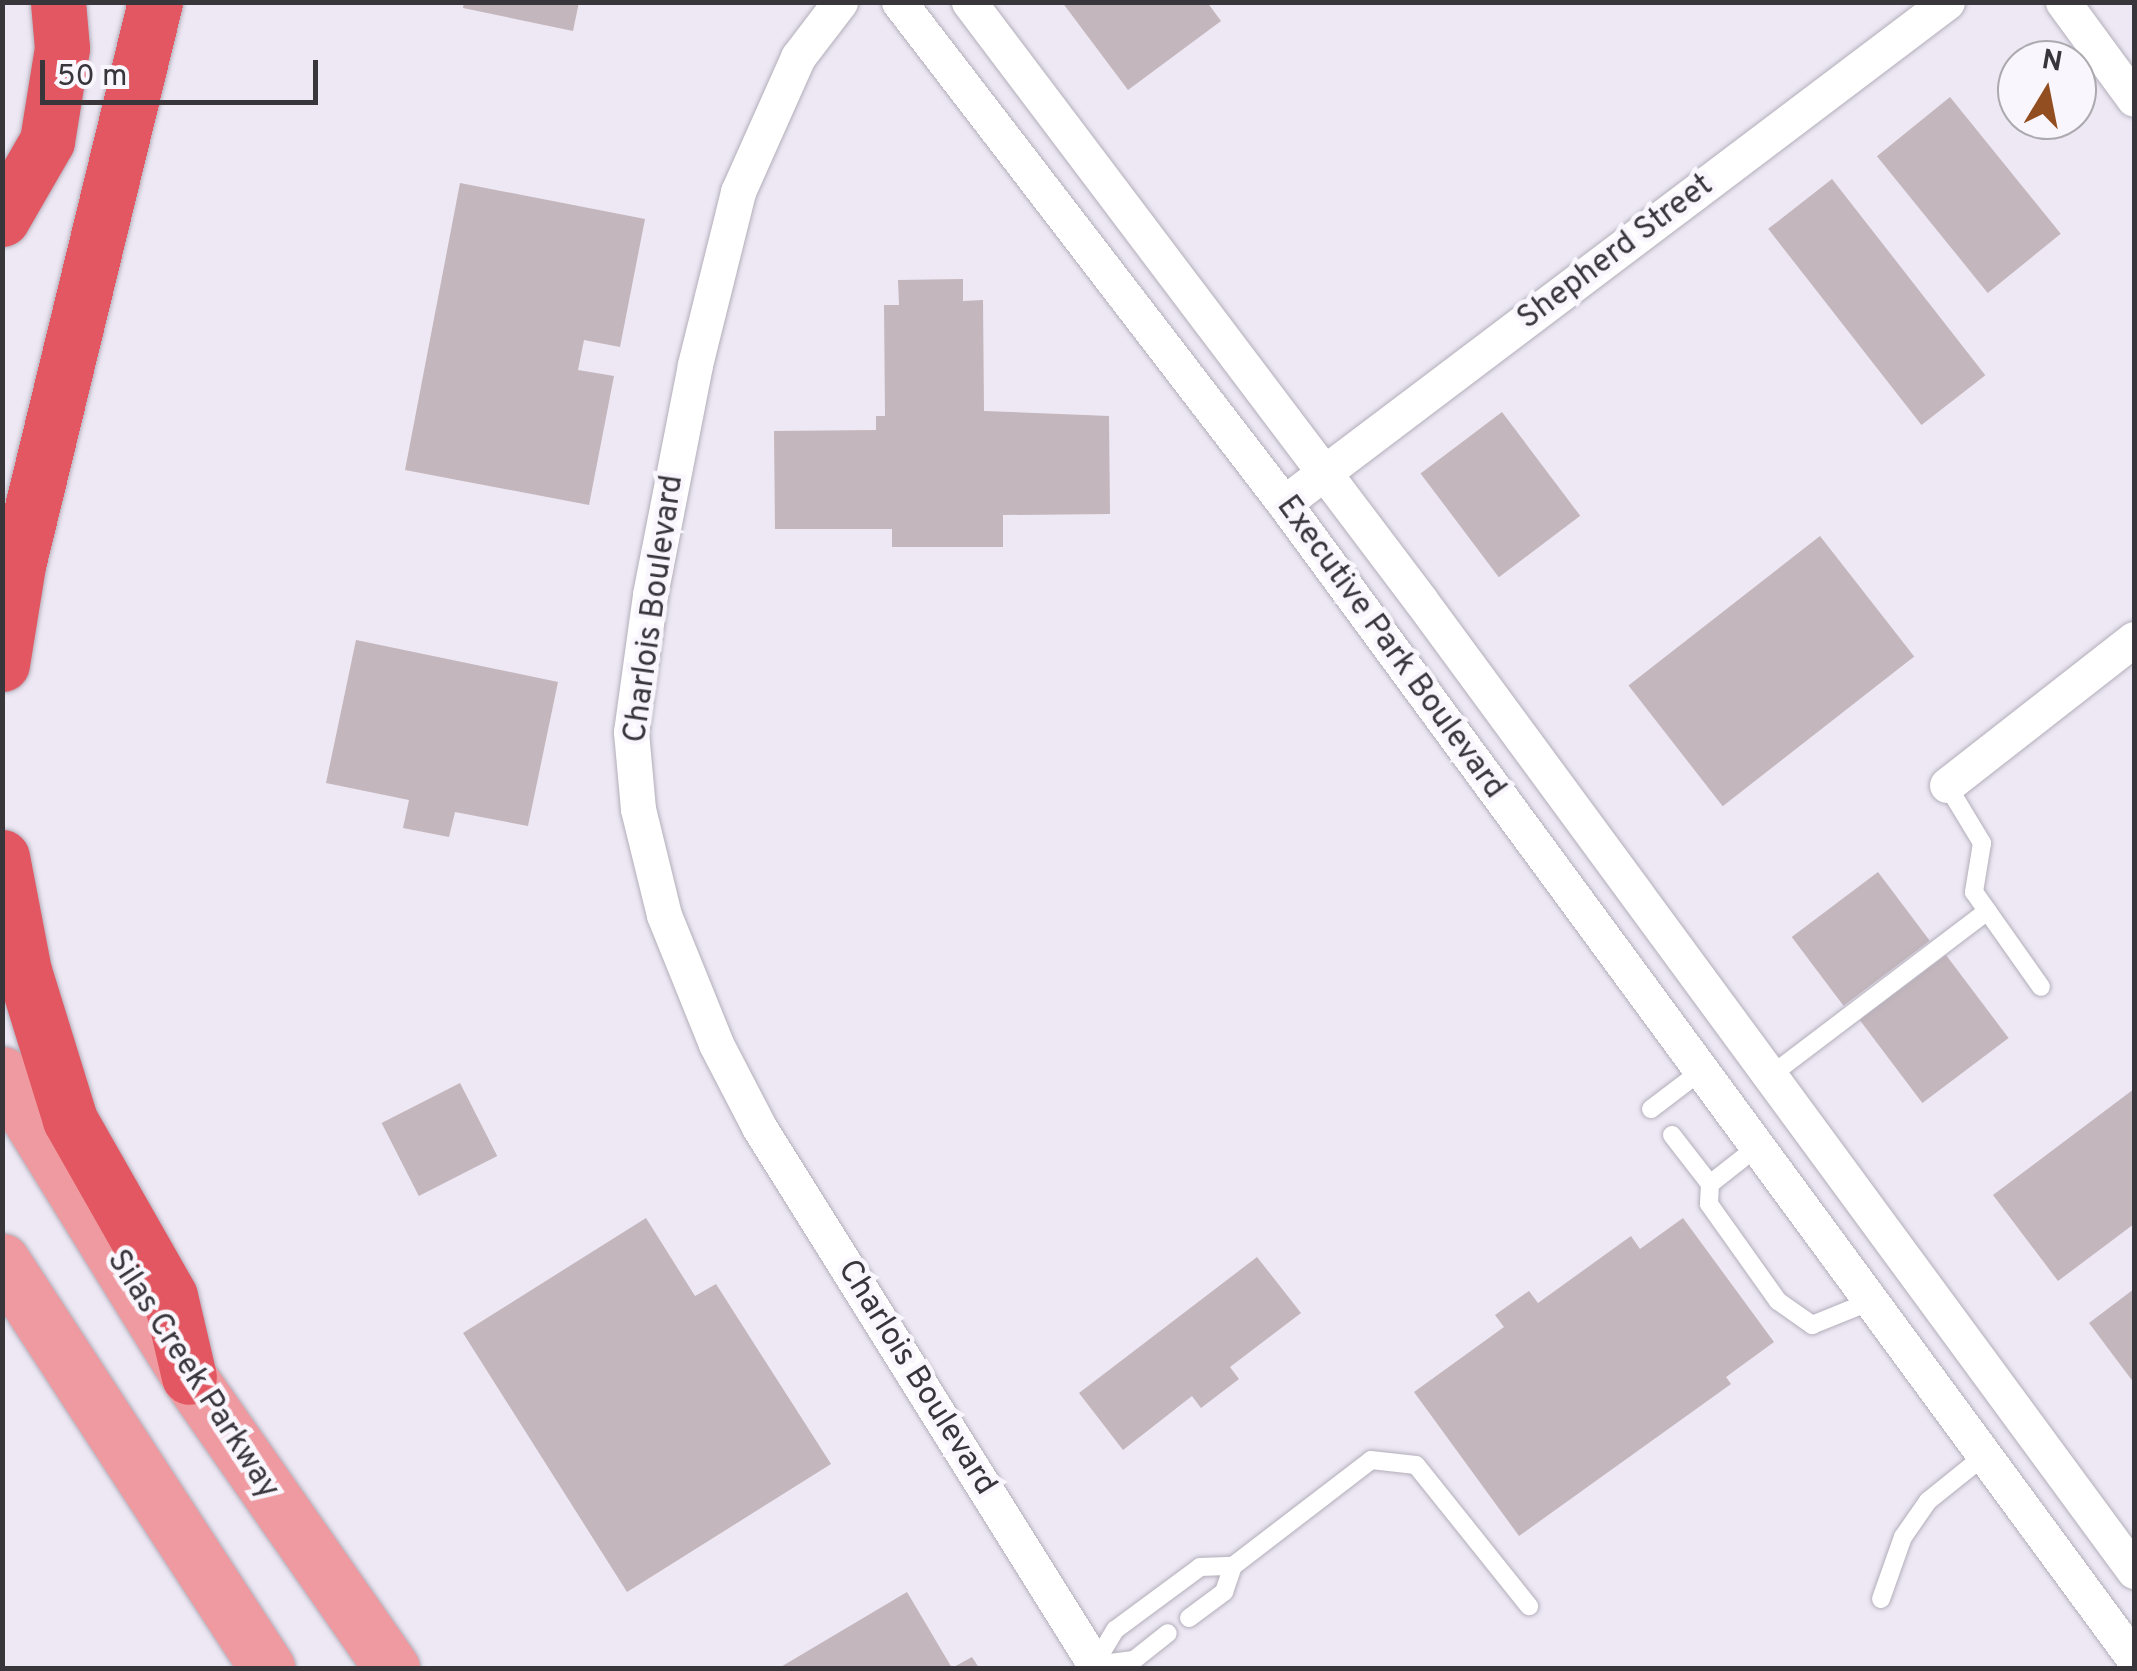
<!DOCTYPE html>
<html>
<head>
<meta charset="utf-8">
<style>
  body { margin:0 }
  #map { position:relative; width:2137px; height:1671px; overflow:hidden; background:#ede8f4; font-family:Overpass,sans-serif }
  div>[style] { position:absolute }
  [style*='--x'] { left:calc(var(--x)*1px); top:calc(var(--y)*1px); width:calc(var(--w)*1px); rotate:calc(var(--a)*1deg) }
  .building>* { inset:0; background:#c3b6bc; transform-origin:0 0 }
  .roads { filter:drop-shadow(0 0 2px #b3aeba) drop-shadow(0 0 2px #b3aeba) }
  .lane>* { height:18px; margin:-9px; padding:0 9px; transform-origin:9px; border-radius:9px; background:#fff }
  .street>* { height:35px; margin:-17.5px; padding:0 17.5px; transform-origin:17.5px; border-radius:17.5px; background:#fff }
  .primary>* { height:55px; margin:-27.5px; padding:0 27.5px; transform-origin:27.5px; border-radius:27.5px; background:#ee9aa0 }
  .highway>* { height:55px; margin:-27.5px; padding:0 27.5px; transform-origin:27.5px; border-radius:27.5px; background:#e25761 }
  span { translate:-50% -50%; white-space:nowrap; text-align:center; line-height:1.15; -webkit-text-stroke:9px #f9f6fd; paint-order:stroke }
  .street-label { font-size:32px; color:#38363b }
  .frame { position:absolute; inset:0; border:5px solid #38363b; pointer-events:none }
  .north { position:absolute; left:1997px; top:40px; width:100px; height:100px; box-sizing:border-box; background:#f9f6fd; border:2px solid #aca9af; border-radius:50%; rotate:10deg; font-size:28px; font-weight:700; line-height:40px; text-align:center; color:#38363b }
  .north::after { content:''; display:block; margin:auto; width:35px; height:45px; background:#924e21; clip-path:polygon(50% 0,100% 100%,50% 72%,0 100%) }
  .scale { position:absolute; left:40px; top:60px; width:278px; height:45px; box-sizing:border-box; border:5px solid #38363b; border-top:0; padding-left:12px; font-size:30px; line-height:35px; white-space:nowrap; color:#38363b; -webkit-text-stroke:8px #f9f6fd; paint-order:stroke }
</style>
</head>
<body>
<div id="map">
  <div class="building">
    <div style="clip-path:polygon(464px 2px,579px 2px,573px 31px,463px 8px)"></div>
    <div style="clip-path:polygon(1062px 2px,1207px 2px,1221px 21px,1128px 90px)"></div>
    <div style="left:1950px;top:97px;width:176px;height:94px;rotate:51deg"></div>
    <div style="left:1832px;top:179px;width:249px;height:81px;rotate:52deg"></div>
    <div style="clip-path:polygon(460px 183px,645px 219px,620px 347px,584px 340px,578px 370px,614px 376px,589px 505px,405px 470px)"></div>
    <div style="clip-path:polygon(963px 279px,963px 301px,983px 300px,984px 411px,1109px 416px,1110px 514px,1003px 515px,1003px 547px,892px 547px,892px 529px,775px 529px,774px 431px,876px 430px,876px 416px,885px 416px,884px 305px,899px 305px,898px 280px)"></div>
    <div style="left:1502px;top:412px;width:130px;height:102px;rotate:53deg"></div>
    <div style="left:1820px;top:536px;width:153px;height:243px;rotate:52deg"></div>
    <div style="clip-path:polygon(356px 640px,558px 682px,528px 826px,455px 812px,449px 837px,403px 828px,409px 800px,326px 783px)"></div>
    <div style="left:1878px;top:872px;width:86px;height:108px;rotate:53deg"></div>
    <div style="left:1946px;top:955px;width:104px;height:108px;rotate:53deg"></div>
    <div style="left:460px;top:1083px;width:82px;height:88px;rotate:63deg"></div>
    <div style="clip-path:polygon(2134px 1089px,2134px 1224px,2058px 1281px,1993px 1195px)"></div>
    <div style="clip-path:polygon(646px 1218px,695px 1296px,716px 1284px,831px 1464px,627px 1592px,463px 1333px)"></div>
    <div style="clip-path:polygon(1683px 1218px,1774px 1342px,1726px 1377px,1731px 1384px,1519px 1536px,1414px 1392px,1504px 1327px,1495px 1315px,1529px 1291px,1538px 1303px,1631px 1236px,1640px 1249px)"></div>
    <div style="clip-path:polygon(1257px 1257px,1301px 1313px,1230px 1367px,1239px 1379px,1201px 1408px,1192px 1396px,1123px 1450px,1079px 1393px)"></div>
    <div style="clip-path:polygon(2134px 1289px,2134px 1383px,2089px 1323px)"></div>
    <div style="clip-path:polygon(907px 1592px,952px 1668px,972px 1657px,979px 1668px,779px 1668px)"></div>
  </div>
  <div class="roads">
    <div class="lane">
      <div style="--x:1947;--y:785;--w:68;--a:58.9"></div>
      <div style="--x:1982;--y:843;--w:50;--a:99.3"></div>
      <div style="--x:1974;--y:892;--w:116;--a:54.8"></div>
      <div style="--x:1770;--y:1076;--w:273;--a:-37.2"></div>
      <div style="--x:1651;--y:1109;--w:63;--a:-37.2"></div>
      <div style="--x:1672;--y:1135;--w:62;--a:52.2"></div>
      <div style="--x:1757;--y:1147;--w:60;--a:141.8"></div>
      <div style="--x:1710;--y:1184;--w:20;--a:93"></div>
      <div style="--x:1709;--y:1204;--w:119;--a:54.6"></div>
      <div style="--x:1778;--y:1301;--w:42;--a:35.2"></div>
      <div style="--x:1812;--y:1325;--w:61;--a:-22"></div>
      <div style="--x:1881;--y:1599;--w:66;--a:-70.5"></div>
      <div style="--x:1903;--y:1537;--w:44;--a:-55.2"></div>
      <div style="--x:1928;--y:1501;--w:72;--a:-38.8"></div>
      <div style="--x:1189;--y:1618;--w:44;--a:-36.6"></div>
      <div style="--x:1224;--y:1592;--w:28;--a:-71"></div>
      <div style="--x:1094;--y:1665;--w:41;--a:-59"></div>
      <div style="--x:1115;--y:1630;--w:106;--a:-36.5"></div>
      <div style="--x:1200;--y:1567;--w:33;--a:-2"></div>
      <div style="--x:1233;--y:1566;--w:174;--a:-37.5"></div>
      <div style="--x:1371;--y:1460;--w:45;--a:6.3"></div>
      <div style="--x:1416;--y:1465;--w:181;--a:51.3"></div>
      <div style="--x:1094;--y:1665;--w:40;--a:-7.1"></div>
      <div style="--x:1134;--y:1660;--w:43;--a:-38.5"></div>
    </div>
    <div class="street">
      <div style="--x:840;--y:2;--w:69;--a:127.4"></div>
      <div style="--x:798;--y:57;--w:148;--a:114"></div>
      <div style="--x:738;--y:192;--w:178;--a:104"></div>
      <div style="--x:695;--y:365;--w:234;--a:101.1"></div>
      <div style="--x:650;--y:595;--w:138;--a:97.9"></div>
      <div style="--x:631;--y:732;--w:77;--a:84.8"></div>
      <div style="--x:638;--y:809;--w:109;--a:76.2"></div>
      <div style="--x:664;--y:915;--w:139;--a:68"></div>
      <div style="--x:716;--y:1044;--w:93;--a:62.6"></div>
      <div style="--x:759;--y:1127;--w:638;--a:58"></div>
      <div style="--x:899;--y:2;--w:632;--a:52.46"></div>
      <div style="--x:1284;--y:503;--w:1435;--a:53.67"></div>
      <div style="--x:969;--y:2;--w:750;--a:52.96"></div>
      <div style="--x:1421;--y:601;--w:1204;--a:53.68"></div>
      <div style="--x:2063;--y:2;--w:120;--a:53.8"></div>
      <div style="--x:1284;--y:503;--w:831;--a:-37.08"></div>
      <div style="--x:1947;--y:785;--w:237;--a:-38"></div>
    </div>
    <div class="primary">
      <div style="--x:2;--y:1074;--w:356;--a:58.3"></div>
      <div style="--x:189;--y:1377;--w:355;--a:55.1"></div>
      <div style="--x:2;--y:1261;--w:486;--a:56.9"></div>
    </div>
    <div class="highway">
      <div style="--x:2;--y:219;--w:90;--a:-60"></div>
      <div style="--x:47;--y:141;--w:94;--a:-80.8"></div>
      <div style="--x:62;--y:48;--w:46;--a:-95"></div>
      <div style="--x:2;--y:664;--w:100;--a:-80.8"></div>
      <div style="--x:18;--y:565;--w:579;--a:-76.32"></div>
      <div style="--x:2;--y:857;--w:116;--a:79.1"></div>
      <div style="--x:24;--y:971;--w:156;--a:72.8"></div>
      <div style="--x:70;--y:1120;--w:202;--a:60.4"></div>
      <div style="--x:170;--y:1296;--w:83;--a:76.8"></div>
    </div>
  </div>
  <div class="street-label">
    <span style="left:1616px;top:253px;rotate:-37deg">Shepherd Street</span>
    <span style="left:655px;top:609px;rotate:-82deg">Charlois Boulevard</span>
    <span style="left:1390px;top:648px;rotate:54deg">Executive Park Boulevard</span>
    <span style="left:192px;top:1375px;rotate:57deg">Silas Creek Parkway</span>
    <span style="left:916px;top:1378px;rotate:58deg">Charlois Boulevard</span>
  </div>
  <div class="frame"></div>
  <div class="north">N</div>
  <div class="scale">50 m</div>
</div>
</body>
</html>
